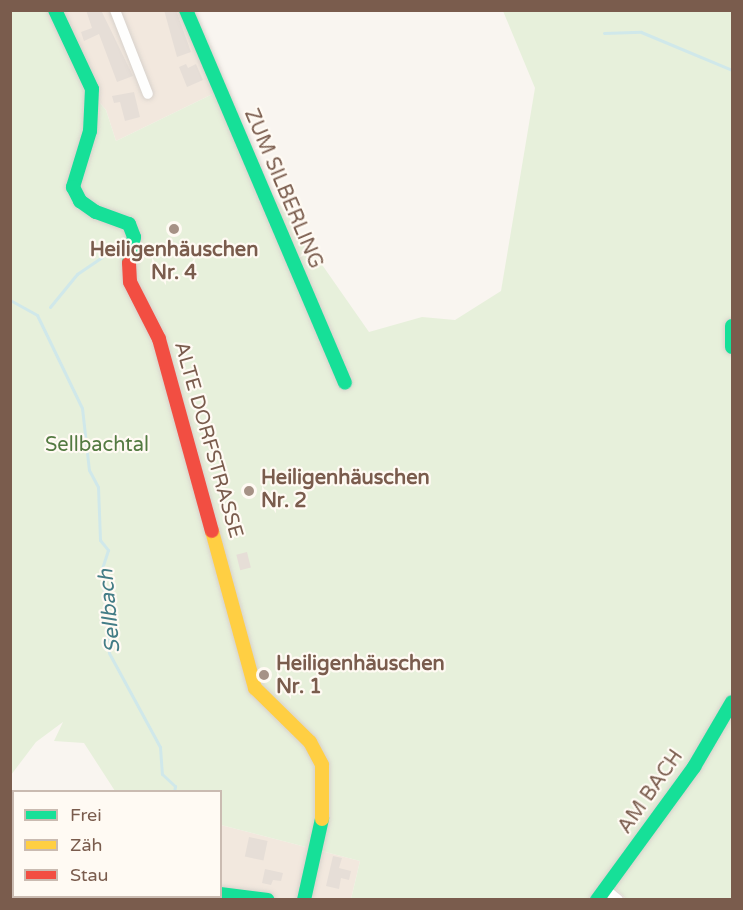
<!DOCTYPE html>
<html>
<head>
<meta charset="utf-8">
<style>
  body { margin:0 }
  #map { position:relative; width:743px; height:910px; overflow:hidden; background:#f9f5f0; font-family:"Varela Round",sans-serif }
  div>[style] { position:absolute }
  [style*='--x'] { left:calc(var(--x)*1px); top:calc(var(--y)*1px); width:calc(var(--w)*1px); rotate:calc(var(--a)*1deg) }
  .residential>* { inset:0; background:#f2e8de }
  .green>* { inset:0; background:#e7f0db }
  .stream>* { height:3px; margin:-1.5px; padding:0 1.5px; transform-origin:1.5px; border-radius:1.5px; background:#d0e8ea }
  .building>* { inset:0; background:#e6ded7; transform-origin:0 0 }
  .roads { filter:drop-shadow(0 0 2px #d7d1cb) drop-shadow(0 0 2px #d7d1cb) }
  .street>* { height:10px; margin:-5px; padding:0 5px; transform-origin:5px; border-radius:5px; background:#fefefd }
  .fast>* { height:14px; margin:-7px; padding:0 7px; transform-origin:7px; border-radius:7px; background:#16e098 }
  .slow>* { height:14px; margin:-7px; padding:0 7px; transform-origin:7px; border-radius:7px; background:#ffcf43 }
  .jam>* { height:14px; margin:-7px; padding:0 7px; transform-origin:7px; border-radius:7px; background:#f24e42 }
  .dots>* { width:16px; height:16px; translate:-50% -50%; box-sizing:border-box; border:3px solid #fffaf3; border-radius:50% }
  span { translate:-50% -50%; white-space:nowrap; text-align:center; line-height:1.15; -webkit-text-stroke:4.5px #fffaf3; paint-order:stroke }
  .street-label { font-size:20px; color:#7a5c4d }
  .poi-label { font-size:20px; color:#7a5c4d; font-weight:700 }
  .left { translate:0 -50%; text-align:left }
  .park-label { font-size:20px; color:#537a41 }
  .water-label { font-size:21px; color:#437c86; font-style:italic }
  .frame { position:absolute; inset:0; border:12px solid #7a5c4d; pointer-events:none }
  .legend { position:absolute; left:12px; top:790px; width:210px; height:108px; box-sizing:border-box; background:#fffaf3; border:2px solid #cabbb1; margin:0; padding:8px 10px; list-style:none; font-size:18px; color:#7a5c4d }
  .legend li { display:flex; align-items:center; gap:12px; height:30px }
  .legend b { width:30px; border:2px solid #cabbb1 }
</style>
</head>
<body>
<div id="map">
  <div class="residential">
    <div style="clip-path:polygon(21px 11px,191px 11px,225px 88px,116px 141px,106px 110px)"></div>
    <div style="clip-path:polygon(221px 825px,360px 861px,351px 899px,139px 900px,220px 896px)"></div>
  </div>
  <div class="green">
    <div style="clip-path:polygon(11px 11px,48px 11px,49px 20px,84px 85px,106px 110px,116px 141px,225px 88px,272px 193px,369px 332px,422px 317px,455px 320px,501px 291px,535px 88px,503px 11px,732px 11px,732px 899px,626px 899px,606px 878px,588px 899px,351px 899px,360px 861px,221px 825px,220px 792px,115px 791px,84px 743px,54px 741px,63px 722px,36px 742px,11px 775px)"></div>
  </div>
  <div class="stream">
    <div style="--x:604;--y:33;--w:37;--a:-2"></div>
    <div style="--x:641;--y:32;--w:99;--a:22.7"></div>
    <div style="--x:10;--y:300;--w:31;--a:29"></div>
    <div style="--x:37;--y:315;--w:103;--a:64.2"></div>
    <div style="--x:82;--y:408;--w:62;--a:83.6"></div>
    <div style="--x:89;--y:470;--w:19;--a:62"></div>
    <div style="--x:98;--y:487;--w:53;--a:87.8"></div>
    <div style="--x:100;--y:540;--w:13;--a:51"></div>
    <div style="--x:108;--y:550;--w:19;--a:108"></div>
    <div style="--x:102;--y:568;--w:85;--a:85.3"></div>
    <div style="--x:109;--y:653;--w:107;--a:61.5"></div>
    <div style="--x:160;--y:747;--w:27;--a:86"></div>
    <div style="--x:162;--y:774;--w:18;--a:43"></div>
    <div style="--x:175;--y:786;--w:6;--a:99"></div>
    <div style="--x:50;--y:307;--w:43;--a:-50.7"></div>
    <div style="--x:77;--y:274;--w:32;--a:-34"></div>
  </div>
  <div class="building">
    <div style="clip-path:polygon(86px 10px,101px 10px,133px 76px,117px 82px,99px 34px,84px 41px,81px 32px,92px 28px)"></div>
    <div style="clip-path:polygon(164px 10px,176px 10px,191px 52px,177px 57px)"></div>
    <div style="clip-path:polygon(186px 64px,188px 68px,196px 64px,203px 80px,187px 87px,179px 67px)"></div>
    <div style="clip-path:polygon(134px 92px,140px 117px,125px 121px,120px 102px,114px 103px,112px 96px)"></div>
    <div style="left:247px;top:552px;width:16px;height:11px;rotate:76deg"></div>
    <div style="left:249px;top:837px;width:19px;height:20px;rotate:12deg"></div>
    <div style="clip-path:polygon(333px 856px,342px 858px,339px 868px,351px 871px,349px 880px,341px 878px,339px 889px,326px 886px)"></div>
    <div style="clip-path:polygon(265px 869px,283px 873px,281px 881px,273px 880px,271px 885px,262px 883px)"></div>
  </div>
  <div class="roads">
    <div class="street">
      <div style="--x:115;--y:10;--w:90;--a:68.6"></div>
      <div style="--x:605;--y:889;--w:17;--a:40"></div>
    </div>
    <div class="fast">
      <div style="--x:55;--y:10;--w:87;--a:64.9"></div>
      <div style="--x:92;--y:89;--w:42;--a:92.7"></div>
      <div style="--x:90;--y:131;--w:59;--a:106.9"></div>
      <div style="--x:73;--y:187;--w:16;--a:63"></div>
      <div style="--x:80;--y:201;--w:19;--a:35"></div>
      <div style="--x:96;--y:212;--w:35;--a:20"></div>
      <div style="--x:129;--y:224;--w:14;--a:69"></div>
      <div style="--x:134;--y:237;--w:26;--a:101"></div>
      <div style="--x:186;--y:10;--w:405;--a:66.9"></div>
      <div style="--x:732;--y:326;--w:21;--a:90"></div>
      <div style="--x:220;--y:894;--w:48;--a:7.1"></div>
      <div style="--x:184;--y:900;--w:11;--a:-22"></div>
      <div style="--x:304;--y:900;--w:83;--a:-77.5"></div>
      <div style="--x:597;--y:900;--w:165;--a:-53.9"></div>
      <div style="--x:694;--y:767;--w:75;--a:-59.7"></div>
    </div>
    <div class="slow">
      <div style="--x:212;--y:531;--w:163;--a:74.7"></div>
      <div style="--x:255;--y:688;--w:77;--a:44.5"></div>
      <div style="--x:310;--y:742;--w:26;--a:62"></div>
      <div style="--x:322;--y:765;--w:54;--a:90"></div>
    </div>
    <div class="jam">
      <div style="--x:129;--y:263;--w:19;--a:87"></div>
      <div style="--x:130;--y:282;--w:64;--a:63"></div>
      <div style="--x:159;--y:339;--w:199;--a:74.6"></div>
    </div>
  </div>
  <div class="dots">
    <div style="left:174px;top:229px;background:#a69286"></div>
    <div style="left:249px;top:491px;background:#a69286"></div>
    <div style="left:264px;top:675px;background:#a69286"></div>
  </div>
  <div class="street-label">
    <span style="left:283px;top:189px;rotate:67deg">ZUM SILBERLING</span>
    <span style="left:208px;top:440px;rotate:74deg">ALTE DORFSTRASSE</span>
    <span style="left:651px;top:792px;rotate:-55deg">AM BACH</span>
  </div>
  <div class="poi-label">
    <span style="left:174px;top:262px">Heiligenhäuschen<br>Nr. 4</span>
    <span class="left" style="left:261px;top:490px">Heiligenhäuschen<br>Nr. 2</span>
    <span class="left" style="left:276px;top:676px">Heiligenhäuschen<br>Nr. 1</span>
  </div>
  <div class="park-label">
    <span style="left:97px;top:445px">Sellbachtal</span>
  </div>
  <div class="water-label">
    <span style="left:110px;top:611px;rotate:-95deg">Sellbach</span>
  </div>
  <div class="frame"></div>
  <ul class="legend">
  <li><b style="height:8px;background:#16e098"></b>Frei</li>
  <li><b style="height:8px;background:#ffcf43"></b>Zäh</li>
  <li><b style="height:8px;background:#f24e42"></b>Stau</li>
  </ul>
</div>
</body>
</html>
